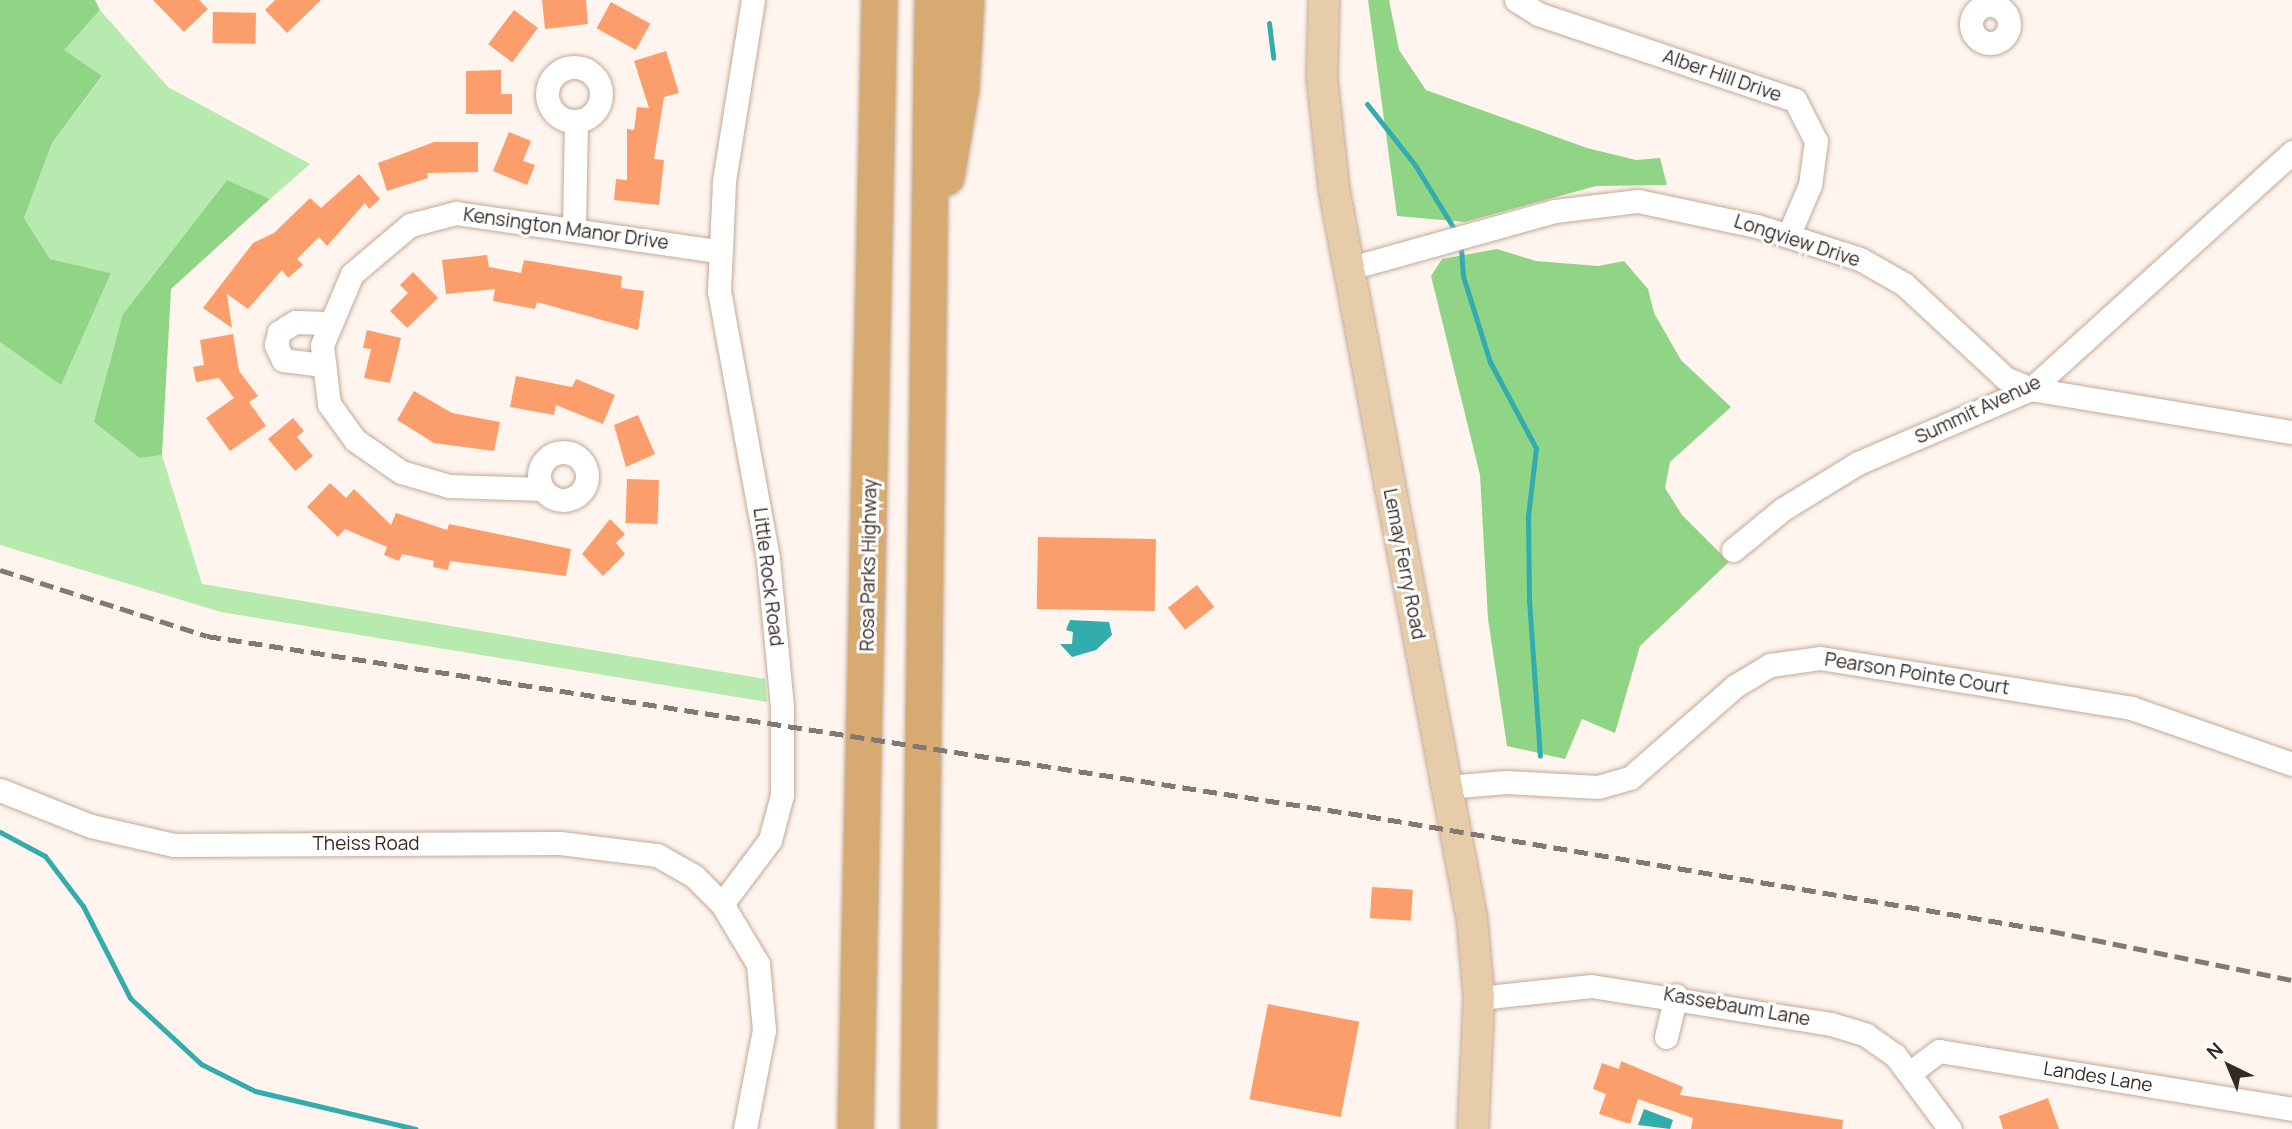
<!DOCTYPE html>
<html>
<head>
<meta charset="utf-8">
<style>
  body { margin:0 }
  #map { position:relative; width:2292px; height:1129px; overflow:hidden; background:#fff5ee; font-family:Manrope,sans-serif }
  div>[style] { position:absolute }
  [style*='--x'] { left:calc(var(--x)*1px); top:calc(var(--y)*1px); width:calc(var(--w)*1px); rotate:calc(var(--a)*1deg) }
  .green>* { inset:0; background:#b7eaae }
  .forest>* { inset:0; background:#90d485 }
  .water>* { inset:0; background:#33acad }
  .stream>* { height:5px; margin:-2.5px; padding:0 2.5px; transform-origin:2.5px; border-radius:2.5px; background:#33acad }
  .building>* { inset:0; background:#fb9e6c; transform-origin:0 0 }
  .roads { filter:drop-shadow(0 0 2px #c1aa9a) drop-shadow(0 0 2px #c1aa9a) }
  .minor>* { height:23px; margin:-11.5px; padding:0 11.5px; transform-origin:11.5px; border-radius:11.5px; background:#fff }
  .minor>.ring { margin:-11.5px; padding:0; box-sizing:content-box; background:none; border:23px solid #fff; border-radius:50% }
  .major>* { height:30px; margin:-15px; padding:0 15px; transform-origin:15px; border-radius:15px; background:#e7ccaa }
  .highway>* { height:35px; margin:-17.5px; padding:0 17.5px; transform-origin:17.5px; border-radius:17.5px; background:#d7aa71 }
  .rail>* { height:5px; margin-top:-2.5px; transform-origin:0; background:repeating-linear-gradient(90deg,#837973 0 14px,transparent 0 21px) }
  span { translate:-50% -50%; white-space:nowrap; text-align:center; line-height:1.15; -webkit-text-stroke:6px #fff; paint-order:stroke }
  .street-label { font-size:19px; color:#342a24 }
  .north { position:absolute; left:2194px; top:1031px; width:70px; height:70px; -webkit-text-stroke:5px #fff; paint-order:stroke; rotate:317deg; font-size:19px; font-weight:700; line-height:28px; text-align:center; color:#342a24 }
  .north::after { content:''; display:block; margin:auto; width:24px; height:32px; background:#342a24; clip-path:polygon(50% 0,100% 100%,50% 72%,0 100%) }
</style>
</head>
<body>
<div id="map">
  <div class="green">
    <div style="clip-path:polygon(100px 10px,168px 87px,310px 164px,270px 199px,227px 180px,123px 314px,140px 458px,162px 455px,202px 584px,765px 679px,767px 702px,221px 612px,0 545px,0 342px,61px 384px,111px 273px,50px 259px,24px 218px,52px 143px,102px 77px,63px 50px)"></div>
  </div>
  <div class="forest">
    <div style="clip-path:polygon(0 0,95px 0,100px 10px,64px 50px,102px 76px,52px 143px,24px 218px,50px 259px,111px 273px,61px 385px,0 342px)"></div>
    <div style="clip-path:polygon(1368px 0,1389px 0,1399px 50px,1426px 90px,1587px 148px,1636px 160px,1660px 158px,1667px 185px,1596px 186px,1465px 222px,1397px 216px)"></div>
    <div style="clip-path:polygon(227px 180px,270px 199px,171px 289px,162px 455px,140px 458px,94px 422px,123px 314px)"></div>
    <div style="clip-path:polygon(1497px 249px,1536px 261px,1598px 266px,1624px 261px,1648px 289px,1654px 313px,1681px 360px,1731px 407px,1670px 462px,1665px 488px,1682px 515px,1729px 562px,1640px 646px,1615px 733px,1582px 719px,1565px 759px,1507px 746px,1488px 619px,1480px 475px,1431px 276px,1442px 259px)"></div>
  </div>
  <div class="water">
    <div style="clip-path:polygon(1070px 620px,1109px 622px,1112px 635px,1096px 650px,1072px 657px,1060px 644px,1072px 644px,1073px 632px,1066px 630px)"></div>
    <div style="clip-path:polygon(1644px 1109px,1673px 1120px,1670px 1129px,1638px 1125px)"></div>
  </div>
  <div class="stream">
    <div style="--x:1269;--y:23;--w:35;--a:83"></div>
    <div style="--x:1367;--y:104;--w:78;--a:51.8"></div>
    <div style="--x:1415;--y:165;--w:73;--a:58.5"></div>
    <div style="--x:1461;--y:248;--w:28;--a:86"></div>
    <div style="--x:1463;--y:276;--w:90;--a:72.6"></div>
    <div style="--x:1490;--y:362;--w:98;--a:61.9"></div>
    <div style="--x:1536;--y:448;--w:68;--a:96.7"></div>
    <div style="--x:1528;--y:516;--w:84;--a:89.3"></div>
    <div style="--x:1529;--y:600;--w:156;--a:86"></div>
    <div style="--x:0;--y:832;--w:51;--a:28.1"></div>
    <div style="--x:45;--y:856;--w:63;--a:52.8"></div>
    <div style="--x:83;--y:906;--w:103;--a:62.9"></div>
    <div style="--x:130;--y:998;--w:97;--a:42.9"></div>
    <div style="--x:201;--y:1064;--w:60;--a:26.6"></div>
    <div style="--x:255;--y:1091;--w:165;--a:13.3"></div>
  </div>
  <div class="building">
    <div style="clip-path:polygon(153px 0,199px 0,208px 9px,184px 32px)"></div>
    <div style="clip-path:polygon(275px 0,321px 0,287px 33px,265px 10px)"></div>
    <div style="clip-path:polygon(542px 0,586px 0,588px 24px,545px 29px)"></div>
    <div style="left:611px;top:2px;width:45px;height:30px;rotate:29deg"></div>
    <div style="left:514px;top:10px;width:30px;height:43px;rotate:37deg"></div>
    <div style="left:213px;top:12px;width:43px;height:31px;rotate:1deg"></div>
    <div style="clip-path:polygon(666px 51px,679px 93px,664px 97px,654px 159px,664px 160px,659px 205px,614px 200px,616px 179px,627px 180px,627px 129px,634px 130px,637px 107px,649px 108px,634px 61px)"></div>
    <div style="clip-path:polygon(501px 70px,501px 94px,512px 94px,512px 114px,466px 114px,466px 71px)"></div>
    <div style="clip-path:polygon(509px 132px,531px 141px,523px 161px,535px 165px,527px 185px,493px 171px)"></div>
    <div style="clip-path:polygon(434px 142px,478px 142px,478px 172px,427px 173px,428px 178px,387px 191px,378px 163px)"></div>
    <div style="clip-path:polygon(359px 174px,380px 199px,369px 209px,365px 203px,327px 246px,319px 237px,297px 259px,303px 265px,288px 278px,282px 270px,248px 309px,227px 294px,232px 328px,203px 308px,253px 243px,274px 233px,310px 198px,321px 208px)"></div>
    <div style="clip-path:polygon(487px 255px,489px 267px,521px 273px,524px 260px,622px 276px,621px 288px,644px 291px,638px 330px,537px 302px,535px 309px,493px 301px,495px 289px,446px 294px,442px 260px)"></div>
    <div style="clip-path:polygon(413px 272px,438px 298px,407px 328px,390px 311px,408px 293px,400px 285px)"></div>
    <div style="clip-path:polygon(367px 330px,401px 338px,390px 383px,364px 378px,371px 349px,363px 348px)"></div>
    <div style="clip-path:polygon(233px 334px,239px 371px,258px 396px,249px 402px,266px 426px,230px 451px,206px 418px,234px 398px,219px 378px,196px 382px,193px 367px,204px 365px,200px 340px)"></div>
    <div style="clip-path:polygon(516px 376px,572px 387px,576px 379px,615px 395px,603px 424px,556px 405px,554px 415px,510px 407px)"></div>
    <div style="clip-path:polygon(414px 391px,452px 413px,500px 422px,494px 451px,434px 443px,397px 420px)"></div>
    <div style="clip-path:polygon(638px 415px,655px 454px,626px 467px,614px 425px)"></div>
    <div style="clip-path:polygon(293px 418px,304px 431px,297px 437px,313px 456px,295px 471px,268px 439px)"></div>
    <div style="left:627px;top:479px;width:32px;height:44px;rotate:2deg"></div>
    <div style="clip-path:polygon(330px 483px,346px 498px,354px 489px,391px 525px,396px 513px,447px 530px,449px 524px,571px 549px,566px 576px,450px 561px,448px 570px,433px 567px,434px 561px,402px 554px,399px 561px,384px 555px,387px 547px,345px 529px,338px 537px,307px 507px)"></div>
    <div style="clip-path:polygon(610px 519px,625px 534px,616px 543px,625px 554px,603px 576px,582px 554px)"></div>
    <div style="left:1038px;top:537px;width:118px;height:72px;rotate:1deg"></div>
    <div style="left:1197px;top:585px;width:28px;height:37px;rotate:52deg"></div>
    <div style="left:1372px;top:887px;width:41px;height:31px;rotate:4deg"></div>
    <div style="left:1268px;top:1004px;width:93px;height:97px;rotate:11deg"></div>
    <div style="clip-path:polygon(1621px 1061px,1683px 1087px,1680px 1095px,1843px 1120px,1842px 1129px,1691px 1129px,1693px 1118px,1638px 1099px,1630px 1124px,1599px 1114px,1606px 1094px,1593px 1089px,1602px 1063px,1619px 1069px)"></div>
    <div style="clip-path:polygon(2048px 1098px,2059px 1129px,2003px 1129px,1999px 1116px)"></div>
  </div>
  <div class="roads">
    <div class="minor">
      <div style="--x:1516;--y:0;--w:26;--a:32"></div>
      <div style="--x:1538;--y:14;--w:271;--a:18.5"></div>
      <div style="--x:1795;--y:100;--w:46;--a:62.9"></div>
      <div style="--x:1816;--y:141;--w:44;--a:97.8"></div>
      <div style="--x:1810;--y:185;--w:53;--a:113.2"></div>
      <div class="ring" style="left:1971px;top:5px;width:15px;height:15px"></div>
      <div class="ring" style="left:547px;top:67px;width:31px;height:31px"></div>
      <div style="--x:574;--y:226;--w:105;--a:-88.9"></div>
      <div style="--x:1347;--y:269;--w:216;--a:-15.6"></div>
      <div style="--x:1555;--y:211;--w:84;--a:-6.9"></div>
      <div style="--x:1638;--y:201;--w:122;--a:11.9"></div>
      <div style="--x:1757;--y:226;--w:108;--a:17.8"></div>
      <div style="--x:1860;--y:259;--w:51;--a:29.6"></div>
      <div style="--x:1904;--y:284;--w:138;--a:42.9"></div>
      <div style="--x:2005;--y:378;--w:28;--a:23"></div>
      <div style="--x:2031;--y:389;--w:265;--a:9.4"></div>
      <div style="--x:323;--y:365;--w:40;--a:-172.9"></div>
      <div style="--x:283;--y:360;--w:17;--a:-115"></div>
      <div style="--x:276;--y:345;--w:13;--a:-77"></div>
      <div style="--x:279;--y:332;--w:19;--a:-32"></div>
      <div style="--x:295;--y:322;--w:32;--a:2"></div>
      <div class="ring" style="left:539px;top:452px;width:25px;height:25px"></div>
      <div style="--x:542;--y:489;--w:93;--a:-178.2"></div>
      <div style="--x:449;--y:486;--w:50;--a:-163.7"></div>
      <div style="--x:401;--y:472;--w:56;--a:-145.2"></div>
      <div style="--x:355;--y:440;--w:44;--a:-125.8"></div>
      <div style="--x:329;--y:404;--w:59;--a:-96.8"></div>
      <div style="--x:322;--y:345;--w:77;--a:-67.1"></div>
      <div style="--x:352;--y:274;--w:76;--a:-40.2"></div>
      <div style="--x:410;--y:225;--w:48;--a:-14.6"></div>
      <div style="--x:456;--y:213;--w:265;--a:8.3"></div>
      <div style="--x:1733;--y:550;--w:65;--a:-39.4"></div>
      <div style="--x:1783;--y:509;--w:88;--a:-31.5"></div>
      <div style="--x:1858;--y:463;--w:188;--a:-23.2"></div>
      <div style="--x:2031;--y:389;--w:353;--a:-42.2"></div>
      <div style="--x:1447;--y:787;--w:59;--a:-4.8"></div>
      <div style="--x:1506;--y:782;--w:92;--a:3.1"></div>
      <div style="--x:1598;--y:787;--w:33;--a:-16"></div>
      <div style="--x:1630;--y:778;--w:140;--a:-41.2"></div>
      <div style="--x:1735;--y:686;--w:41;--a:-31"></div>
      <div style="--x:1770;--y:665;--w:50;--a:-8"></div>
      <div style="--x:1820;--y:658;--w:315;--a:9.1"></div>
      <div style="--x:2131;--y:708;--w:170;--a:19.2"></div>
      <div style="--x:0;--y:790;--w:98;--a:21.6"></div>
      <div style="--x:91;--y:826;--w:85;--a:12.9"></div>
      <div style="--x:174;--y:845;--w:386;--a:-0.3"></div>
      <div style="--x:560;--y:843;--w:98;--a:7.1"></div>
      <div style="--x:657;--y:855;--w:43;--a:29.6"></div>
      <div style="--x:694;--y:876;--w:40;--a:45"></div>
      <div style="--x:722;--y:904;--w:70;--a:59"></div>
      <div style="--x:758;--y:964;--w:66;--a:84.8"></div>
      <div style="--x:764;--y:1030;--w:101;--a:100.9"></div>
      <div style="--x:722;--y:904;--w:80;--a:-53.1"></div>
      <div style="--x:770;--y:840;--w:47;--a:-75.1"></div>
      <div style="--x:782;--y:795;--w:88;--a:-90"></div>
      <div style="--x:782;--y:707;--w:150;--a:-95.4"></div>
      <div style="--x:768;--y:558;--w:270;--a:-100.4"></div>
      <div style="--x:719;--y:292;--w:111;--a:-87.4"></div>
      <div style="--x:724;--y:181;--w:183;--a:-80.9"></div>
      <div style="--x:1479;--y:998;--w:113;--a:-6.1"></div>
      <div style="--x:1591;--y:986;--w:243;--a:9"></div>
      <div style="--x:1831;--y:1024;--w:37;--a:17"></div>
      <div style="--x:1866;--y:1035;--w:35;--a:35"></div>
      <div style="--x:1895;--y:1055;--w:92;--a:53.4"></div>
      <div style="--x:1666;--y:1037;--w:43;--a:-76.6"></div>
      <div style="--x:1911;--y:1072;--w:35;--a:-37"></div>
      <div style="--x:1939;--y:1051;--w:358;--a:9.3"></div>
    </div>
    <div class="major">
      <div style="--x:1324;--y:0;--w:78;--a:91.5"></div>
      <div style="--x:1322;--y:78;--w:112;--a:83.8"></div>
      <div style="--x:1334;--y:189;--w:743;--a:79.3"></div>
      <div style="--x:1472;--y:919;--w:79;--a:84.9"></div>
      <div style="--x:1479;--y:998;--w:131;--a:92.6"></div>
    </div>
    <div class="highway">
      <div style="--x:946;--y:177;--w:91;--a:-80.5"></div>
      <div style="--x:961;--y:87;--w:87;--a:-86.7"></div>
      <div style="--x:855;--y:1129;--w:1129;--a:-88.78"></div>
      <div style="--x:918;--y:1129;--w:1129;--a:-89.29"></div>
    </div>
  </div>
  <div class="rail">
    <div style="--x:0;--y:570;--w:217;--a:17.7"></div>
    <div style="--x:207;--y:636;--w:1174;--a:8.82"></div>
    <div style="--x:1367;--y:816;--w:694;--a:9.54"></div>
    <div style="--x:2051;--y:931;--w:246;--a:11.5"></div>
  </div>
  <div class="street-label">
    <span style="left:1722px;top:76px;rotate:19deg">Alber Hill Drive</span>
    <span style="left:566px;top:229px;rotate:8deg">Kensington Manor Drive</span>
    <span style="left:1797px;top:241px;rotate:18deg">Longview Drive</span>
    <span style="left:1978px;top:410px;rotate:-25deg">Summit Avenue</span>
    <span style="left:1404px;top:564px;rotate:79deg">Lemay Ferry Road</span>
    <span style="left:869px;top:565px;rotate:-89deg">Rosa Parks Highway</span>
    <span style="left:768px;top:577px;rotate:83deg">Little Rock Road</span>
    <span style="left:1917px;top:674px;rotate:9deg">Pearson Pointe Court</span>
    <span style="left:366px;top:844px">Theiss Road</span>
    <span style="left:1737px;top:1007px;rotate:10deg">Kassebaum Lane</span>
    <span style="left:2098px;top:1077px;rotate:9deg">Landes Lane</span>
  </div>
  <div class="north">N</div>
</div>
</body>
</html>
